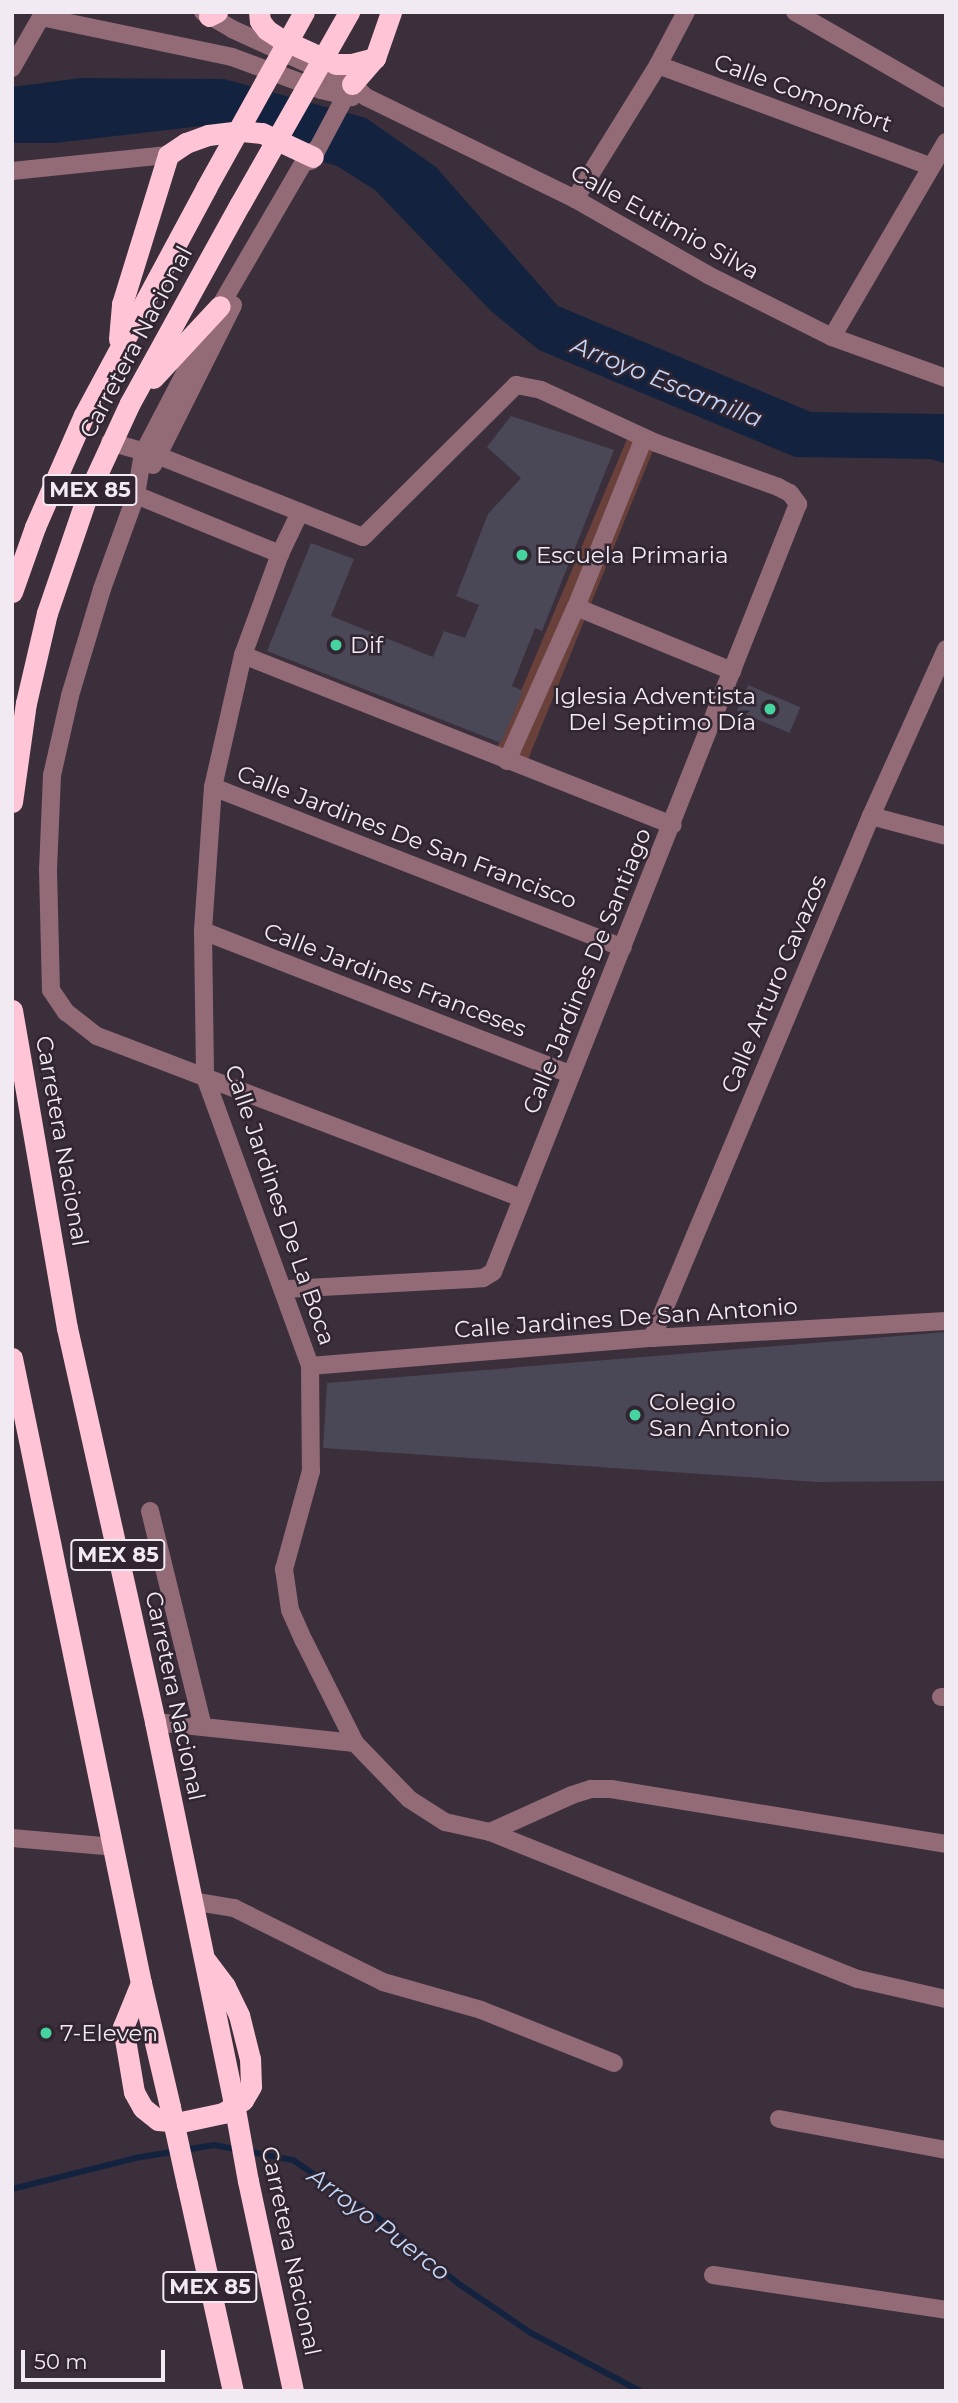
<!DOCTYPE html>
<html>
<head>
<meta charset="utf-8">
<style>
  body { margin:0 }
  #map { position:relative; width:958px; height:2403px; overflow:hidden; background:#3b2f3b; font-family:Montserrat,sans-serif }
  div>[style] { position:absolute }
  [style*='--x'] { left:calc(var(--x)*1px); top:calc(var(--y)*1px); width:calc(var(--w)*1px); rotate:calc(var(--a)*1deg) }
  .green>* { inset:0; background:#69413a }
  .water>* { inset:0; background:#13233f }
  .stream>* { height:6px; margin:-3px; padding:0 3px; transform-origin:3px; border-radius:3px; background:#13233f }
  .building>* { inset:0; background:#4a4757; transform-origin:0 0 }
  .minor>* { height:18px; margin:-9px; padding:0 9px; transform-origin:9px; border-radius:9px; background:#936b77 }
  .highway>* { height:21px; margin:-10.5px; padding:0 10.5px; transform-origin:10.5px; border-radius:10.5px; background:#ffc4d5 }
  .highway-bridge>* { height:21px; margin:-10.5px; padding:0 10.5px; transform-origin:10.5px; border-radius:10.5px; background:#ffc4d5 }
  .dots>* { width:19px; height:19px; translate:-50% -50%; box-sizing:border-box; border:4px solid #312531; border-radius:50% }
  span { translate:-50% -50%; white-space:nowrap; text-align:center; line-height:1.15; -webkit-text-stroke:5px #312531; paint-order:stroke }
  .shield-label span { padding:2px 5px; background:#312531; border:2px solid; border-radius:5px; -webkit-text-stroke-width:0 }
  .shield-label { font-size:21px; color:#f2eaf2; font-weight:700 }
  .street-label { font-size:23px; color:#f2eaf2 }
  .poi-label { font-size:23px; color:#f2eaf2 }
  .left { translate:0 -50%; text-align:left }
  .right { translate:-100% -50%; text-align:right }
  .water-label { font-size:24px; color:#c2d6f9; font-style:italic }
  .frame { position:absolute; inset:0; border:14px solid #f2eaf2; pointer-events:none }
  .scale { position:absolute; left:21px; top:2350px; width:144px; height:32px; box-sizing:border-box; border:4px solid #f2eaf2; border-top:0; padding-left:9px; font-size:21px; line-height:24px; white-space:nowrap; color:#f2eaf2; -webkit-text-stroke:5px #312531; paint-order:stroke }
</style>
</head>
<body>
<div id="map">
  <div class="green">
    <div style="clip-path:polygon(630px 432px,656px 443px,525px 767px,494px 755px)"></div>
  </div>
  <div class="water">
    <div style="clip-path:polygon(81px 78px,224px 79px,366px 118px,436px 167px,558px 306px,811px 412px,946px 414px,946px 464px,931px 459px,795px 457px,539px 350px,492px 312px,375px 190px,337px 166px,202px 126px,55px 143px,12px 143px,12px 87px)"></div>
  </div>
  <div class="stream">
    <div style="--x:12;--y:2189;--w:127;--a:-14.1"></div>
    <div style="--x:135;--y:2158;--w:80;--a:-9.3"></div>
    <div style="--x:214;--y:2145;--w:80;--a:10.8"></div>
    <div style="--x:293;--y:2160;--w:107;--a:34.3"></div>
    <div style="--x:381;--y:2220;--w:101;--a:39.4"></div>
    <div style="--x:459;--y:2284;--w:87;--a:34.2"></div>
    <div style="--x:531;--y:2333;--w:123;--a:28"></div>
  </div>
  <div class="building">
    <div style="clip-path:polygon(511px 416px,614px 450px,542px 631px,535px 628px,512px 686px,523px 691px,501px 743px,267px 651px,311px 543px,354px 559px,331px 616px,433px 657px,444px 631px,465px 638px,479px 605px,456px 596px,488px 514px,521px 478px,487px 447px)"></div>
    <div style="left:748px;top:685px;width:57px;height:28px;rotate:23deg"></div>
    <div style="clip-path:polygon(946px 1332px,946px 1481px,817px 1482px,323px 1448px,327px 1383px)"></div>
  </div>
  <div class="minor">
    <div style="--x:203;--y:12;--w:34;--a:30"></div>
    <div style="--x:232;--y:29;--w:132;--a:24.6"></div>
    <div style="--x:352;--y:84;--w:19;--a:43"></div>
    <div style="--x:366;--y:97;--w:233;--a:26"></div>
    <div style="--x:575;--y:199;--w:153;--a:29.7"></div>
    <div style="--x:708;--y:275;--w:139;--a:26.6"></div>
    <div style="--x:832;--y:337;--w:121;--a:19.8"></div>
    <div style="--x:795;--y:12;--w:174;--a:29.9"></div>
    <div style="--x:41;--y:17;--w:195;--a:11.8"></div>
    <div style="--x:232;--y:57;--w:95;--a:20.3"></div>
    <div style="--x:321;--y:90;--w:32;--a:13"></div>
    <div style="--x:658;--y:65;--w:290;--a:20.4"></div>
    <div style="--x:12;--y:68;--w:64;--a:-60.3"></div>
    <div style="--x:315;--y:150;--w:9;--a:144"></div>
    <div style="--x:308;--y:155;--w:175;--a:120.2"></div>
    <div style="--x:220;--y:306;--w:166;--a:117.6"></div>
    <div style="--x:143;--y:453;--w:43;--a:99.5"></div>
    <div style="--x:136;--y:495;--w:100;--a:109.9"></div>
    <div style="--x:102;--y:589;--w:112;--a:106.7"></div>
    <div style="--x:70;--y:696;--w:81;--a:102.8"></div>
    <div style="--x:52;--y:775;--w:94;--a:92.4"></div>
    <div style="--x:48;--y:869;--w:121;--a:88.6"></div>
    <div style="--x:51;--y:990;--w:27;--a:56"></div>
    <div style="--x:66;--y:1012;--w:39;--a:38"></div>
    <div style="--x:97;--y:1036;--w:455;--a:20.9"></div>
    <div style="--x:311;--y:161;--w:87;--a:-62"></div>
    <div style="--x:12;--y:171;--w:157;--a:-5.9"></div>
    <div style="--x:575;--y:199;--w:158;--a:-58.2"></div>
    <div style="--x:658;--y:65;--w:60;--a:-62.2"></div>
    <div style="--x:832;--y:337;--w:226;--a:-59.7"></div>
    <div style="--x:110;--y:442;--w:51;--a:15.9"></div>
    <div style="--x:159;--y:456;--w:219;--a:21.7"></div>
    <div style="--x:363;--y:537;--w:216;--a:-44.8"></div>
    <div style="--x:516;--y:385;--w:25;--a:11"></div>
    <div style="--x:541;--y:390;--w:127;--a:24.7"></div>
    <div style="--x:656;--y:443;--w:130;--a:19.8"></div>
    <div style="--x:778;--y:487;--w:13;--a:27"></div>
    <div style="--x:790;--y:493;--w:14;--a:54"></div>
    <div style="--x:798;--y:504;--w:826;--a:111.66"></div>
    <div style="--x:493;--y:1272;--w:12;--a:149"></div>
    <div style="--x:483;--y:1278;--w:12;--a:175"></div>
    <div style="--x:471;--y:1279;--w:187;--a:176.9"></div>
    <div style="--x:153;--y:465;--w:179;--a:-63.4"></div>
    <div style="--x:87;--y:496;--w:49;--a:-1.2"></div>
    <div style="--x:136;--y:495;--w:156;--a:22.3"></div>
    <div style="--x:300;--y:512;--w:47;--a:115.5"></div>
    <div style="--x:280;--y:554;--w:108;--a:110.1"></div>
    <div style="--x:243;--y:655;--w:135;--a:102.8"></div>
    <div style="--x:213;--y:787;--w:144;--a:94"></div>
    <div style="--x:203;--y:931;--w:146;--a:89.2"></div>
    <div style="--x:205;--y:1077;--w:307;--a:70"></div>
    <div style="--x:310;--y:1366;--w:105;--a:89.5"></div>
    <div style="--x:311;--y:1471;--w:102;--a:105.4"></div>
    <div style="--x:284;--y:1569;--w:41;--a:81.7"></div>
    <div style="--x:290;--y:1610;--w:34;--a:66"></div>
    <div style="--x:304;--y:1641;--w:114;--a:63.4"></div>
    <div style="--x:355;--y:1743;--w:78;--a:46"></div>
    <div style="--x:409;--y:1799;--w:43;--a:32.6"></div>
    <div style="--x:445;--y:1822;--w:46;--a:12.5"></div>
    <div style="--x:490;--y:1832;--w:396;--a:21.8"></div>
    <div style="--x:858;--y:1979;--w:90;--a:12.8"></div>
    <div style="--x:576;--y:607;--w:169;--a:22.3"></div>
    <div style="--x:243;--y:655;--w:462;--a:21.6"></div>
    <div style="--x:507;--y:761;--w:169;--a:-65.9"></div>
    <div style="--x:576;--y:607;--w:182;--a:-68.1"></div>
    <div style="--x:213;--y:787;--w:440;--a:21.4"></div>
    <div style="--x:871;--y:816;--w:78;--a:14.9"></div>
    <div style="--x:203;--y:931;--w:394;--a:21.3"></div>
    <div style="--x:652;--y:1338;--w:566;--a:-67.24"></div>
    <div style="--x:871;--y:816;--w:183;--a:-65.8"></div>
    <div style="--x:310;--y:1366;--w:343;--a:-4.7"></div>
    <div style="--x:652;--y:1338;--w:294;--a:-3.3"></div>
    <div style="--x:150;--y:1511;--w:221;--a:76.2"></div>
    <div style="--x:941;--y:1697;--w:5;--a:0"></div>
    <div style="--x:155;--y:1722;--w:201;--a:6"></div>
    <div style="--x:490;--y:1832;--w:90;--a:-24.3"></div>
    <div style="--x:572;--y:1795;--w:20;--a:-18"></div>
    <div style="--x:591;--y:1789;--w:20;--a:0"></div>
    <div style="--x:611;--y:1789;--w:339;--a:9.3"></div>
    <div style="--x:12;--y:1838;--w:102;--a:5"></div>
    <div style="--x:191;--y:1901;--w:44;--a:9.2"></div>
    <div style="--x:234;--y:1908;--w:166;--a:26.4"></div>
    <div style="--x:383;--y:1982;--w:102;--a:15.9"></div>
    <div style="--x:481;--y:2010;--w:143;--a:21.7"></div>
    <div style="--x:779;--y:2119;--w:170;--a:10.5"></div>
    <div style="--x:713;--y:2275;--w:236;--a:8.5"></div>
  </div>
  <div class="highway">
    <div style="--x:259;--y:12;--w:9;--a:84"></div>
    <div style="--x:260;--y:21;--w:11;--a:52"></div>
    <div style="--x:267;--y:30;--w:17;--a:33"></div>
    <div style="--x:281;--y:39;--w:60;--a:24.4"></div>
    <div style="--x:336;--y:64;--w:16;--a:0"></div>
    <div style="--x:352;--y:64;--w:24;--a:-15"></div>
    <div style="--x:209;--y:16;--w:9;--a:-27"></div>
    <div style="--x:352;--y:84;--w:35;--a:-49"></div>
    <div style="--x:375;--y:58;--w:49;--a:-70.8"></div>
    <div style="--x:119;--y:339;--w:35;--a:-85"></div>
    <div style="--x:122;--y:304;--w:156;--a:-72.8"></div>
    <div style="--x:168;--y:155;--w:22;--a:-34"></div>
    <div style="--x:186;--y:143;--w:23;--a:-20"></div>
    <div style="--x:208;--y:135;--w:34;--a:-7"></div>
    <div style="--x:242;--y:131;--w:20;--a:6"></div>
    <div style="--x:262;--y:133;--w:56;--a:25.2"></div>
    <div style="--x:153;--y:378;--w:98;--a:-47.1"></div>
    <div style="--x:12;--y:592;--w:69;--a:-70.5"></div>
    <div style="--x:35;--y:527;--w:122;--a:-66.4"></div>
    <div style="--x:84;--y:415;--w:258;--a:-61.7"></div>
    <div style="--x:12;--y:802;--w:100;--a:-82"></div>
    <div style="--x:26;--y:703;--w:92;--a:-76.9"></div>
    <div style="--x:47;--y:613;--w:124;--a:-71.1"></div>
    <div style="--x:87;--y:496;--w:102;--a:-65.2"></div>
    <div style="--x:130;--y:403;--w:227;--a:-61.1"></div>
    <div style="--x:12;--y:1010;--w:323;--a:80.2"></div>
    <div style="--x:67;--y:1328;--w:404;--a:77.4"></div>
    <div style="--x:155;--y:1722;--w:384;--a:78.3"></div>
    <div style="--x:12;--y:1358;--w:638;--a:78.34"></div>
    <div style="--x:141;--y:1983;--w:127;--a:76.8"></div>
    <div style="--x:141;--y:1983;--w:48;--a:112.2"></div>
    <div style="--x:123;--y:2027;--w:66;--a:80.4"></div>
    <div style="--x:134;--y:2092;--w:18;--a:61"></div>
    <div style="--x:143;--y:2108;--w:19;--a:39"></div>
    <div style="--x:158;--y:2120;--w:23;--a:5"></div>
    <div style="--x:181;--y:2122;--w:43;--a:-12.1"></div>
    <div style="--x:223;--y:2113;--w:24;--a:-33"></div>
    <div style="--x:243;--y:2100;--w:16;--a:-60"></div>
    <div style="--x:251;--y:2086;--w:27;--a:-92"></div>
    <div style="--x:250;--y:2059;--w:45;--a:-104"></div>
    <div style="--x:239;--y:2015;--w:32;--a:-116"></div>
    <div style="--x:225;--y:1986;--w:31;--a:-127"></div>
    <div style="--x:248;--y:2181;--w:215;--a:77.9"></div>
    <div style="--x:187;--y:2184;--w:212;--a:77.5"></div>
  </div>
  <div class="highway-bridge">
    <div style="--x:206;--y:188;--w:201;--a:-60.9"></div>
    <div style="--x:240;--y:204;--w:221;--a:-60.4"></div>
    <div style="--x:233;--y:2098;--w:84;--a:79.8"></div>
    <div style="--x:170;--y:2107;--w:79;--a:77.6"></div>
  </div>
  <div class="dots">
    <div style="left:522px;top:555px;background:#45d49f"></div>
    <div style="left:336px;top:645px;background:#45d49f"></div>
    <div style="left:770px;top:709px;background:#45d49f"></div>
    <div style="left:635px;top:1415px;background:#45d49f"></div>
    <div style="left:46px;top:2033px;background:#45d49f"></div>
  </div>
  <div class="shield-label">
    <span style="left:90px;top:490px">MEX 85</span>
    <span style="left:118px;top:1555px">MEX 85</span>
    <span style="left:210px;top:2287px">MEX 85</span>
  </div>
  <div class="street-label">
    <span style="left:803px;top:93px;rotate:20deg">Calle Comonfort</span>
    <span style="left:665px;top:222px;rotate:29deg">Calle Eutimio Silva</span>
    <span style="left:136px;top:342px;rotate:-62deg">Carretera Nacional</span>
    <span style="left:407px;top:837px;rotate:21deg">Calle Jardines De San Francisco</span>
    <span style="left:587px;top:971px;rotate:-68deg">Calle Jardines De Santiago</span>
    <span style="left:395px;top:980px;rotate:21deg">Calle Jardines Franceses</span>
    <span style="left:774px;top:984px;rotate:-67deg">Calle Arturo Cavazos</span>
    <span style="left:62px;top:1141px;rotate:80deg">Carretera Nacional</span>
    <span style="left:280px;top:1205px;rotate:71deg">Calle Jardines De La Boca</span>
    <span style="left:626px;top:1318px;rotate:-4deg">Calle Jardines De San Antonio</span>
    <span style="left:175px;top:1696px;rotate:78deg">Carretera Nacional</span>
    <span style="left:291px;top:2251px;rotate:78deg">Carretera Nacional</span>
  </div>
  <div class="poi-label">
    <span class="left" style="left:536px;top:555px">Escuela Primaria</span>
    <span class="left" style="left:350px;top:645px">Dif</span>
    <span class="right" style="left:756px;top:709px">Iglesia Adventista<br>Del Septimo Día</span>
    <span class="left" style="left:649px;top:1415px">Colegio<br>San Antonio</span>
    <span class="left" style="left:60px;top:2033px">7-Eleven</span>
  </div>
  <div class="water-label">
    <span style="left:667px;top:382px;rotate:22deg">Arroyo Escamilla</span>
    <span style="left:379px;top:2224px;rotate:37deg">Arroyo Puerco</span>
  </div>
  <div class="frame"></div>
  <div class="scale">50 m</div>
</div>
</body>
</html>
